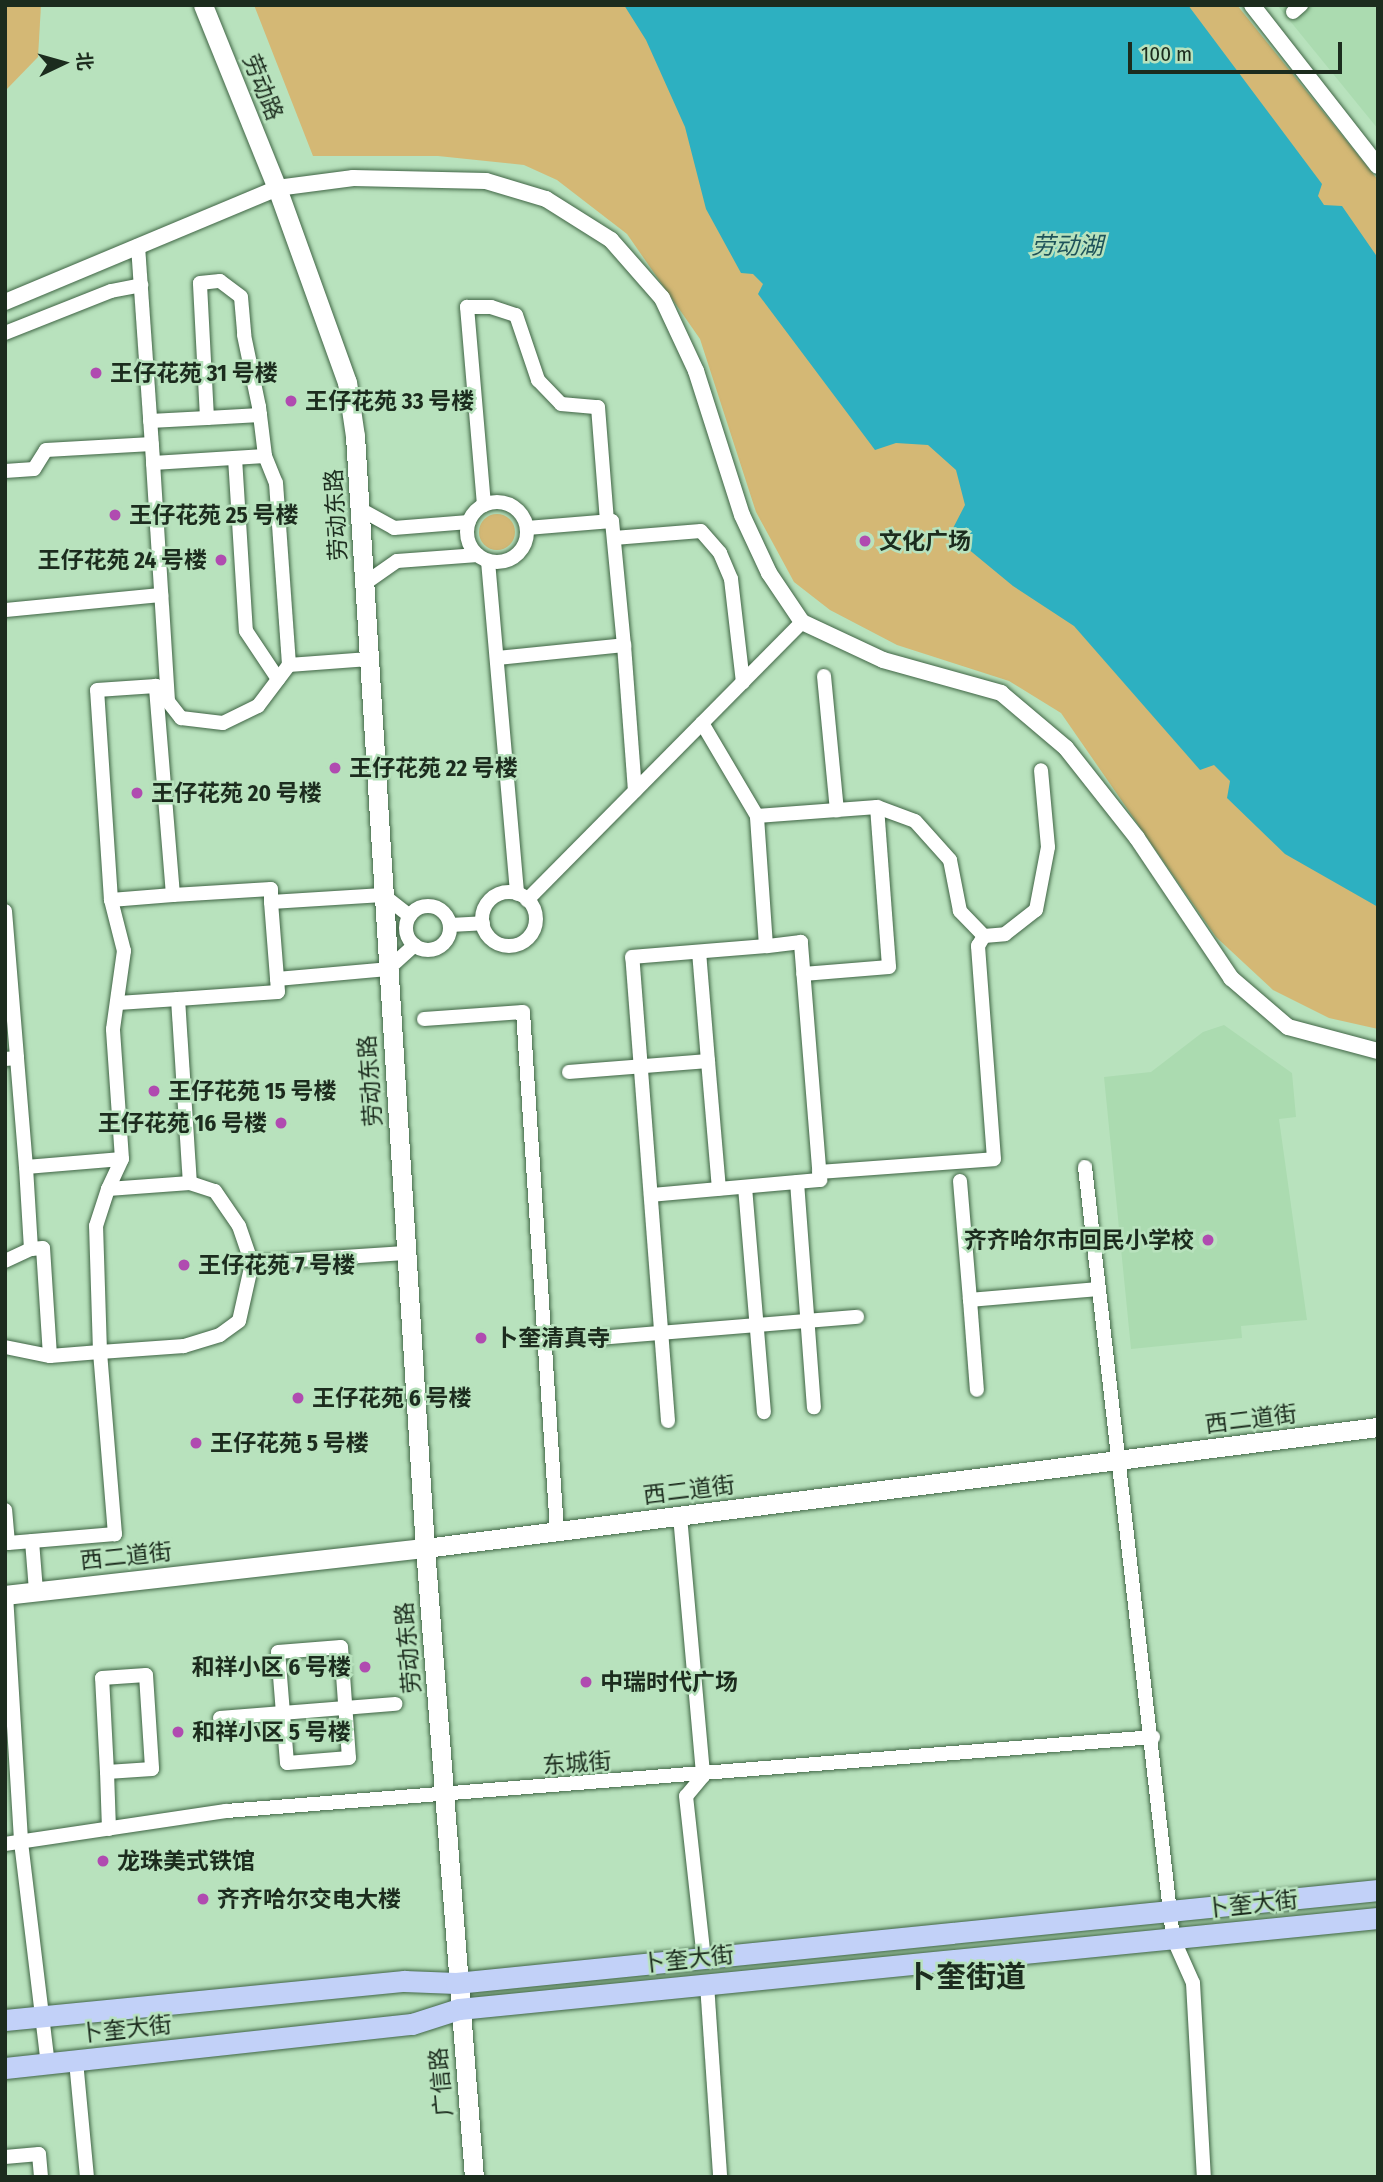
<!DOCTYPE html>
<html>
<head>
<meta charset="utf-8">
<style>
  body { margin:0 }
  #map { position:relative; width:1383px; height:2182px; overflow:hidden; background:#b8e2bd; font-family:"Fira Sans Condensed","Noto Sans SC",sans-serif }
  div>[style] { position:absolute }
  [style*='--x'] { left:calc(var(--x)*1px); top:calc(var(--y)*1px); width:calc(var(--w)*1px); rotate:calc(var(--a)*1deg) }
  .built>* { inset:0; background:#abdbb0 }
  .green>* { inset:0; background:#d4b875 }
  .round { border-radius:50% }
  .water>* { inset:0; background:#2db0c1 }
  .roads { filter:drop-shadow(0 0 2px #406545) drop-shadow(0 0 2px #406545) }
  .minor>* { height:14px; margin:-7px; padding:0 7px; transform-origin:7px; border-radius:7px; background:#fff }
  .minor>.ring { margin:-7px; padding:0; box-sizing:content-box; background:none; border:14px solid #fff; border-radius:50% }
  .tertiary>* { height:16px; margin:-8px; padding:0 8px; transform-origin:8px; border-radius:8px; background:#fff }
  .secondary>* { height:19px; margin:-9.5px; padding:0 9.5px; transform-origin:9.5px; border-radius:9.5px; background:#fff }
  .primary>* { height:21px; margin:-10.5px; padding:0 10.5px; transform-origin:10.5px; border-radius:10.5px; background:#c2d1f8 }
  .dots>* { width:19px; height:19px; translate:-50% -50%; box-sizing:border-box; border:4px solid #b8e2bd; border-radius:50% }
  span { translate:-50% -50%; white-space:nowrap; text-align:center; line-height:1.15; -webkit-text-stroke:5px #b8e2bd; paint-order:stroke }
  .street-label { font-size:23px; color:#1c2c1e }
  .poi-label { font-size:23px; color:#1c2c1e; font-weight:700 }
  .left { translate:0 -50%; text-align:left }
  .right { translate:-100% -50%; text-align:right }
  .water-label { font-size:24px; color:#1e535a; font-style:italic }
  .district-label { font-size:30px; color:#1c2c1e; font-weight:700 }
  .frame { position:absolute; inset:0; border:7px solid #1c2c1e; pointer-events:none }
  .north { position:absolute; left:28px; top:28px; width:70px; height:70px; -webkit-text-stroke:5px #b8e2bd; paint-order:stroke; rotate:85deg; font-size:19px; font-weight:700; line-height:28px; text-align:center; color:#1c2c1e }
  .north::after { content:''; display:block; margin:auto; width:24px; height:32px; background:#1c2c1e; clip-path:polygon(50% 0,100% 100%,50% 72%,0 100%) }
  .scale { position:absolute; left:1128px; top:42px; width:214px; height:32px; box-sizing:border-box; border:4px solid #1c2c1e; border-top:0; padding-left:9px; font-size:21px; line-height:24px; white-space:nowrap; color:#1c2c1e; -webkit-text-stroke:5px #b8e2bd; paint-order:stroke }
</style>
</head>
<body>
<div id="map">
  <div class="built">
    <div style="clip-path:polygon(1277px 5px,1378px 5px,1378px 129px)"></div>
    <div style="clip-path:polygon(1224px 1025px,1292px 1073px,1296px 1117px,1279px 1119px,1307px 1320px,1241px 1326px,1242px 1338px,1131px 1349px,1104px 1077px,1151px 1072px,1203px 1032px)"></div>
  </div>
  <div class="green">
    <div style="clip-path:polygon(5px 5px,41px 5px,38px 57px,5px 91px)"></div>
    <div style="clip-path:polygon(254px 5px,1237px 5px,1378px 180px,1378px 1029px,1329px 1018px,1273px 990px,1216px 937px,1061px 713px,1009px 681px,897px 645px,830px 610px,794px 582px,756px 512px,700px 339px,627px 234px,557px 180px,524px 165px,438px 156px,313px 156px)"></div>
    <div class="round" style="left:479px;top:514px;width:36px;height:36px"></div>
  </div>
  <div class="water">
    <div style="clip-path:polygon(624px 5px,1188px 5px,1322px 184px,1318px 196px,1324px 205px,1342px 206px,1378px 258px,1378px 907px,1285px 854px,1227px 798px,1230px 781px,1214px 765px,1200px 770px,1074px 626px,1013px 586px,950px 534px,965px 505px,956px 470px,928px 445px,896px 443px,875px 450px,758px 294px,763px 284px,753px 274px,741px 273px,706px 209px,685px 127px,646px 40px)"></div>
  </div>
  <div class="roads">
    <div class="minor">
      <div style="--x:1293;--y:12;--w:11;--a:-41"></div>
      <div style="--x:138;--y:246;--w:218;--a:86"></div>
      <div style="--x:5;--y:333;--w:114;--a:-21.6"></div>
      <div style="--x:111;--y:291;--w:31;--a:-11"></div>
      <div style="--x:260;--y:415;--w:53;--a:176.8"></div>
      <div style="--x:207;--y:418;--w:135;--a:-93"></div>
      <div style="--x:200;--y:283;--w:20;--a:-6"></div>
      <div style="--x:220;--y:281;--w:26;--a:37"></div>
      <div style="--x:241;--y:297;--w:38;--a:85"></div>
      <div style="--x:244;--y:335;--w:74;--a:78.2"></div>
      <div style="--x:259;--y:407;--w:8;--a:83"></div>
      <div style="--x:260;--y:415;--w:41;--a:83"></div>
      <div style="--x:150;--y:421;--w:57;--a:-3"></div>
      <div style="--x:235;--y:458;--w:173;--a:86.4"></div>
      <div style="--x:246;--y:631;--w:58;--a:56.3"></div>
      <div style="--x:5;--y:471;--w:29;--a:-4"></div>
      <div style="--x:34;--y:469;--w:22;--a:-58"></div>
      <div style="--x:46;--y:450;--w:106;--a:-3.2"></div>
      <div class="ring" style="left:467px;top:502px;width:46px;height:46px"></div>
      <div style="--x:484;--y:505;--w:199;--a:-94.9"></div>
      <div style="--x:467;--y:307;--w:24;--a:0"></div>
      <div style="--x:491;--y:307;--w:26;--a:18"></div>
      <div style="--x:516;--y:315;--w:69;--a:71.3"></div>
      <div style="--x:538;--y:380;--w:33;--a:46"></div>
      <div style="--x:561;--y:404;--w:37;--a:5"></div>
      <div style="--x:598;--y:407;--w:114;--a:85.5"></div>
      <div style="--x:360;--y:509;--w:39;--a:29"></div>
      <div style="--x:394;--y:528;--w:75;--a:-4.6"></div>
      <div style="--x:527;--y:528;--w:85;--a:-4.7"></div>
      <div style="--x:612;--y:521;--w:125;--a:84.5"></div>
      <div style="--x:614;--y:538;--w:87;--a:-4.6"></div>
      <div style="--x:701;--y:531;--w:29;--a:49"></div>
      <div style="--x:720;--y:553;--w:28;--a:67"></div>
      <div style="--x:731;--y:579;--w:104;--a:83.4"></div>
      <div style="--x:488;--y:561;--w:334;--a:85"></div>
      <div style="--x:364;--y:584;--w:40;--a:-34.9"></div>
      <div style="--x:397;--y:561;--w:81;--a:-4.2"></div>
      <div style="--x:5;--y:610;--w:157;--a:-5.5"></div>
      <div style="--x:497;--y:658;--w:128;--a:-5.8"></div>
      <div style="--x:624;--y:645;--w:146;--a:85.7"></div>
      <div style="--x:824;--y:676;--w:135;--a:84.5"></div>
      <div style="--x:168;--y:701;--w:238;--a:-93.6"></div>
      <div style="--x:153;--y:463;--w:112;--a:-3.6"></div>
      <div style="--x:265;--y:456;--w:29;--a:68"></div>
      <div style="--x:276;--y:483;--w:182;--a:85.9"></div>
      <div style="--x:757;--y:816;--w:120;--a:-4.3"></div>
      <div style="--x:877;--y:807;--w:160;--a:85.7"></div>
      <div style="--x:889;--y:967;--w:86;--a:175.3"></div>
      <div class="ring" style="left:482px;top:892px;width:40px;height:40px"></div>
      <div style="--x:173;--y:895;--w:98;--a:-3.5"></div>
      <div style="--x:271;--y:889;--w:13;--a:90"></div>
      <div style="--x:271;--y:902;--w:112;--a:-3.6"></div>
      <div style="--x:383;--y:895;--w:34;--a:38"></div>
      <div style="--x:111;--y:900;--w:210;--a:-93.8"></div>
      <div style="--x:97;--y:690;--w:59;--a:-3.9"></div>
      <div style="--x:156;--y:686;--w:41;--a:52"></div>
      <div style="--x:181;--y:718;--w:42;--a:6.8"></div>
      <div style="--x:223;--y:723;--w:39;--a:-26"></div>
      <div style="--x:258;--y:706;--w:51;--a:-52.9"></div>
      <div style="--x:289;--y:665;--w:80;--a:-4.3"></div>
      <div style="--x:527;--y:900;--w:391;--a:-45.3"></div>
      <div style="--x:271;--y:902;--w:77;--a:85.5"></div>
      <div class="ring" style="left:406px;top:906px;width:30px;height:30px"></div>
      <div style="--x:5;--y:911;--w:147;--a:85.3"></div>
      <div style="--x:450;--y:925;--w:33;--a:-3"></div>
      <div style="--x:984;--y:936;--w:21;--a:-5"></div>
      <div style="--x:1005;--y:934;--w:39;--a:-38"></div>
      <div style="--x:1036;--y:910;--w:64;--a:-79.2"></div>
      <div style="--x:1048;--y:847;--w:77;--a:-95.2"></div>
      <div style="--x:178;--y:999;--w:100;--a:-4"></div>
      <div style="--x:278;--y:992;--w:13;--a:-94"></div>
      <div style="--x:277;--y:979;--w:111;--a:-5.1"></div>
      <div style="--x:388;--y:969;--w:36;--a:-42"></div>
      <div style="--x:118;--y:1003;--w:60;--a:-3.8"></div>
      <div style="--x:178;--y:999;--w:184;--a:86.3"></div>
      <div style="--x:424;--y:1019;--w:99;--a:-4"></div>
      <div style="--x:523;--y:1012;--w:520;--a:86.25"></div>
      <div style="--x:5;--y:1059;--w:12;--a:-5"></div>
      <div style="--x:17;--y:1058;--w:109;--a:85.3"></div>
      <div style="--x:708;--y:1061;--w:128;--a:85.1"></div>
      <div style="--x:569;--y:1072;--w:139;--a:-4.5"></div>
      <div style="--x:708;--y:1061;--w:109;--a:-94.7"></div>
      <div style="--x:1085;--y:1167;--w:776;--a:83.49"></div>
      <div style="--x:1173;--y:1938;--w:49;--a:66"></div>
      <div style="--x:1193;--y:1983;--w:194;--a:86.8"></div>
      <div style="--x:819;--y:1172;--w:175;--a:-4.2"></div>
      <div style="--x:994;--y:1159;--w:214;--a:-94.3"></div>
      <div style="--x:978;--y:946;--w:12;--a:-59"></div>
      <div style="--x:984;--y:936;--w:35;--a:-134"></div>
      <div style="--x:960;--y:911;--w:52;--a:-101.1"></div>
      <div style="--x:950;--y:860;--w:52;--a:-131.9"></div>
      <div style="--x:915;--y:821;--w:40;--a:-159.8"></div>
      <div style="--x:960;--y:1181;--w:119;--a:85.2"></div>
      <div style="--x:970;--y:1300;--w:128;--a:-4.9"></div>
      <div style="--x:797;--y:1182;--w:226;--a:85.7"></div>
      <div style="--x:745;--y:1187;--w:226;--a:85.2"></div>
      <div style="--x:108;--y:1189;--w:82;--a:-4.2"></div>
      <div style="--x:190;--y:1183;--w:26;--a:18"></div>
      <div style="--x:215;--y:1191;--w:42;--a:55.6"></div>
      <div style="--x:239;--y:1226;--w:39;--a:71"></div>
      <div style="--x:252;--y:1263;--w:59;--a:102.6"></div>
      <div style="--x:239;--y:1321;--w:24;--a:144"></div>
      <div style="--x:220;--y:1335;--w:38;--a:163"></div>
      <div style="--x:184;--y:1346;--w:84;--a:175.9"></div>
      <div style="--x:100;--y:1352;--w:126;--a:-91.8"></div>
      <div style="--x:96;--y:1226;--w:39;--a:-72"></div>
      <div style="--x:108;--y:1189;--w:33;--a:-65"></div>
      <div style="--x:122;--y:1159;--w:130;--a:-94"></div>
      <div style="--x:113;--y:1029;--w:79;--a:-82"></div>
      <div style="--x:124;--y:951;--w:53;--a:-104.3"></div>
      <div style="--x:111;--y:900;--w:62;--a:-4.6"></div>
      <div style="--x:173;--y:895;--w:210;--a:-94.7"></div>
      <div style="--x:651;--y:1195;--w:170;--a:-5.1"></div>
      <div style="--x:820;--y:1180;--w:239;--a:-94.6"></div>
      <div style="--x:801;--y:942;--w:35;--a:173"></div>
      <div style="--x:5;--y:1261;--w:29;--a:-25"></div>
      <div style="--x:252;--y:1263;--w:154;--a:-3.7"></div>
      <div style="--x:970;--y:1300;--w:90;--a:85.6"></div>
      <div style="--x:599;--y:1338;--w:259;--a:-4.7"></div>
      <div style="--x:5;--y:1347;--w:46;--a:11.3"></div>
      <div style="--x:50;--y:1356;--w:50;--a:-4.6"></div>
      <div style="--x:100;--y:1352;--w:183;--a:85.3"></div>
      <div style="--x:115;--y:1534;--w:107;--a:175.2"></div>
      <div style="--x:8;--y:1543;--w:33;--a:-95"></div>
      <div style="--x:50;--y:1356;--w:108;--a:-93.7"></div>
      <div style="--x:43;--y:1248;--w:12;--a:175"></div>
      <div style="--x:31;--y:1249;--w:82;--a:-93.5"></div>
      <div style="--x:26;--y:1167;--w:96;--a:-4.8"></div>
      <div style="--x:668;--y:1421;--w:465;--a:-94.4"></div>
      <div style="--x:632;--y:957;--w:134;--a:-4.7"></div>
      <div style="--x:766;--y:946;--w:130;--a:-94"></div>
      <div style="--x:757;--y:816;--w:108;--a:-120.6"></div>
      <div style="--x:680;--y:1516;--w:261;--a:84.9"></div>
      <div style="--x:703;--y:1776;--w:26;--a:130"></div>
      <div style="--x:686;--y:1796;--w:163;--a:83.7"></div>
      <div style="--x:32;--y:1541;--w:50;--a:85.4"></div>
      <div style="--x:6;--y:1595;--w:247;--a:86.5"></div>
      <div style="--x:21;--y:1842;--w:224;--a:83.1"></div>
      <div style="--x:341;--y:1647;--w:111;--a:85.9"></div>
      <div style="--x:349;--y:1758;--w:62;--a:175.4"></div>
      <div style="--x:287;--y:1763;--w:111;--a:-94.6"></div>
      <div style="--x:278;--y:1652;--w:63;--a:-4.5"></div>
      <div style="--x:220;--y:1718;--w:176;--a:-4.6"></div>
      <div style="--x:107;--y:1772;--w:94;--a:-93"></div>
      <div style="--x:102;--y:1678;--w:44;--a:-3.9"></div>
      <div style="--x:146;--y:1675;--w:94;--a:86.3"></div>
      <div style="--x:152;--y:1769;--w:45;--a:176.2"></div>
      <div style="--x:107;--y:1772;--w:57;--a:88"></div>
      <div style="--x:5;--y:1844;--w:223;--a:-8.5"></div>
      <div style="--x:226;--y:1811;--w:930;--a:-4.56"></div>
      <div style="--x:707;--y:1984;--w:193;--a:86.1"></div>
      <div style="--x:76;--y:2061;--w:117;--a:84.6"></div>
      <div style="--x:5;--y:2157;--w:34;--a:-5"></div>
      <div style="--x:39;--y:2154;--w:23;--a:85"></div>
    </div>
    <div class="tertiary">
      <div style="--x:1252;--y:5;--w:204;--a:52"></div>
      <div style="--x:5;--y:302;--w:295;--a:-22.7"></div>
      <div style="--x:277;--y:188;--w:77;--a:-7.5"></div>
      <div style="--x:353;--y:178;--w:133;--a:1.3"></div>
      <div style="--x:486;--y:181;--w:63;--a:16.7"></div>
      <div style="--x:546;--y:199;--w:77;--a:32.2"></div>
      <div style="--x:611;--y:240;--w:77;--a:48.7"></div>
      <div style="--x:662;--y:298;--w:81;--a:65"></div>
      <div style="--x:696;--y:371;--w:151;--a:72.3"></div>
      <div style="--x:742;--y:515;--w:64;--a:65"></div>
      <div style="--x:769;--y:573;--w:59;--a:56"></div>
      <div style="--x:802;--y:622;--w:89;--a:25.1"></div>
      <div style="--x:883;--y:660;--w:123;--a:15.6"></div>
      <div style="--x:1001;--y:693;--w:85;--a:40.2"></div>
      <div style="--x:1066;--y:748;--w:115;--a:51.7"></div>
      <div style="--x:1137;--y:838;--w:169;--a:56.1"></div>
      <div style="--x:1231;--y:978;--w:75;--a:40.7"></div>
      <div style="--x:1288;--y:1027;--w:93;--a:14.9"></div>
    </div>
    <div class="secondary">
      <div style="--x:203;--y:5;--w:197;--a:68"></div>
      <div style="--x:277;--y:188;--w:206;--a:70.2"></div>
      <div style="--x:347;--y:382;--w:55;--a:81.6"></div>
      <div style="--x:355;--y:436;--w:1114;--a:86.4"></div>
      <div style="--x:425;--y:1548;--w:631;--a:85.55"></div>
      <div style="--x:5;--y:1595;--w:423;--a:-6.4"></div>
      <div style="--x:425;--y:1548;--w:961;--a:-7.24"></div>
    </div>
    <div class="primary">
      <div style="--x:5;--y:2020;--w:401;--a:-5.6"></div>
      <div style="--x:404;--y:1981;--w:52;--a:2.2"></div>
      <div style="--x:456;--y:1983;--w:927;--a:-5.76"></div>
      <div style="--x:5;--y:2068;--w:409;--a:-6.2"></div>
      <div style="--x:412;--y:2024;--w:49;--a:-17.7"></div>
      <div style="--x:459;--y:2009;--w:923;--a:-5.66"></div>
    </div>
  </div>
  <div class="dots">
    <div style="left:96px;top:373px;background:#b04bb0"></div>
    <div style="left:291px;top:401px;background:#b04bb0"></div>
    <div style="left:115px;top:515px;background:#b04bb0"></div>
    <div style="left:865px;top:541px;background:#b04bb0"></div>
    <div style="left:221px;top:560px;background:#b04bb0"></div>
    <div style="left:335px;top:768px;background:#b04bb0"></div>
    <div style="left:137px;top:793px;background:#b04bb0"></div>
    <div style="left:154px;top:1091px;background:#b04bb0"></div>
    <div style="left:281px;top:1123px;background:#b04bb0"></div>
    <div style="left:1208px;top:1240px;background:#b04bb0"></div>
    <div style="left:184px;top:1265px;background:#b04bb0"></div>
    <div style="left:481px;top:1338px;background:#b04bb0"></div>
    <div style="left:298px;top:1398px;background:#b04bb0"></div>
    <div style="left:196px;top:1443px;background:#b04bb0"></div>
    <div style="left:365px;top:1667px;background:#b04bb0"></div>
    <div style="left:586px;top:1682px;background:#b04bb0"></div>
    <div style="left:178px;top:1732px;background:#b04bb0"></div>
    <div style="left:103px;top:1861px;background:#b04bb0"></div>
    <div style="left:203px;top:1899px;background:#b04bb0"></div>
  </div>
  <div class="street-label">
    <span style="left:263px;top:87px;rotate:68deg">劳动路</span>
    <span style="left:336px;top:515px;rotate:-93deg">劳动东路</span>
    <span style="left:370px;top:1081px;rotate:-94deg">劳动东路</span>
    <span style="left:1251px;top:1419px;rotate:-7deg">西二道街</span>
    <span style="left:689px;top:1490px;rotate:-7deg">西二道街</span>
    <span style="left:126px;top:1556px;rotate:-6deg">西二道街</span>
    <span style="left:408px;top:1648px;rotate:-95deg">劳动东路</span>
    <span style="left:577px;top:1763px;rotate:-4deg">东城街</span>
    <span style="left:1252px;top:1904px;rotate:-6deg">卜奎大街</span>
    <span style="left:688px;top:1959px;rotate:-6deg">卜奎大街</span>
    <span style="left:126px;top:2029px;rotate:-6deg">卜奎大街</span>
    <span style="left:441px;top:2082px;rotate:-95deg">广信路</span>
  </div>
  <div class="poi-label">
    <span class="left" style="left:110px;top:373px">王仔花苑 31 号楼</span>
    <span class="left" style="left:305px;top:401px">王仔花苑 33 号楼</span>
    <span class="left" style="left:129px;top:515px">王仔花苑 25 号楼</span>
    <span class="left" style="left:879px;top:541px">文化广场</span>
    <span class="right" style="left:207px;top:560px">王仔花苑 24 号楼</span>
    <span class="left" style="left:349px;top:768px">王仔花苑 22 号楼</span>
    <span class="left" style="left:151px;top:793px">王仔花苑 20 号楼</span>
    <span class="left" style="left:168px;top:1091px">王仔花苑 15 号楼</span>
    <span class="right" style="left:267px;top:1123px">王仔花苑 16 号楼</span>
    <span class="right" style="left:1194px;top:1240px">齐齐哈尔市回民小学校</span>
    <span class="left" style="left:198px;top:1265px">王仔花苑 7 号楼</span>
    <span class="left" style="left:495px;top:1338px">卜奎清真寺</span>
    <span class="left" style="left:312px;top:1398px">王仔花苑 6 号楼</span>
    <span class="left" style="left:210px;top:1443px">王仔花苑 5 号楼</span>
    <span class="right" style="left:351px;top:1667px">和祥小区 6 号楼</span>
    <span class="left" style="left:600px;top:1682px">中瑞时代广场</span>
    <span class="left" style="left:192px;top:1732px">和祥小区 5 号楼</span>
    <span class="left" style="left:117px;top:1861px">龙珠美式铁馆</span>
    <span class="left" style="left:217px;top:1899px">齐齐哈尔交电大楼</span>
  </div>
  <div class="water-label">
    <span style="left:1067px;top:247px">劳动湖</span>
  </div>
  <div class="district-label">
    <span style="left:966px;top:1977px">卜奎街道</span>
  </div>
  <div class="frame"></div>
  <div class="north">北</div>
  <div class="scale">100 m</div>
</div>
</body>
</html>
